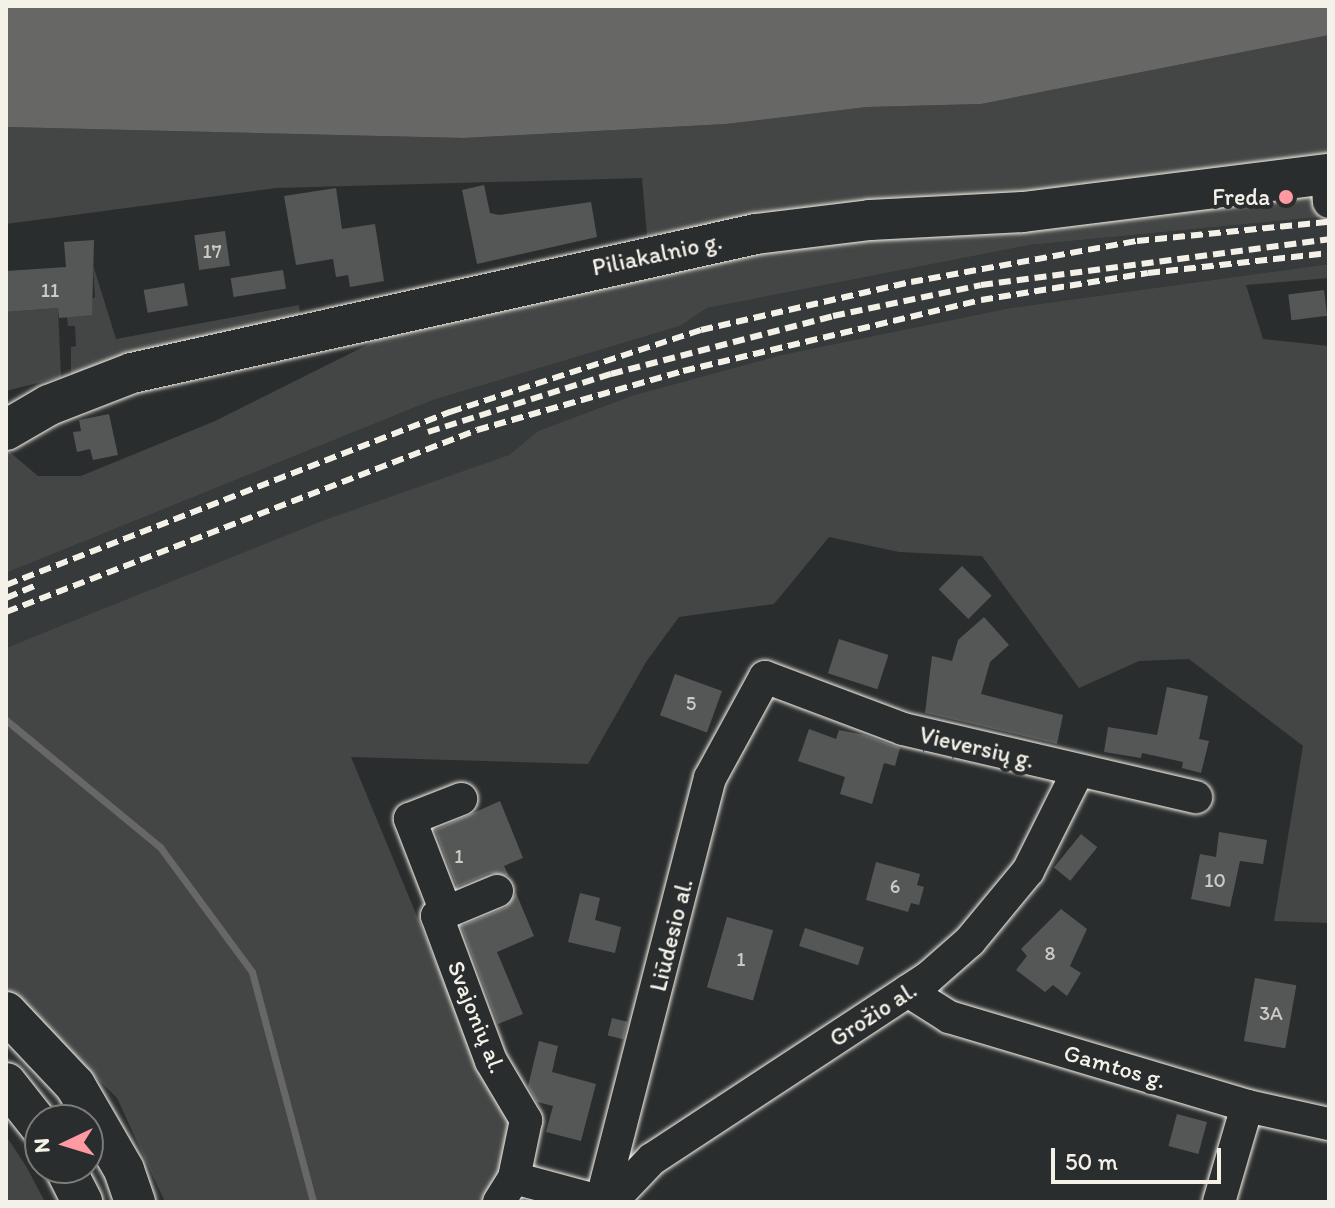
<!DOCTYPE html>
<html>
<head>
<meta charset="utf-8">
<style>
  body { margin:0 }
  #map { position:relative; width:1335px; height:1208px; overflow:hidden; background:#2a2d2e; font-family:Itim,sans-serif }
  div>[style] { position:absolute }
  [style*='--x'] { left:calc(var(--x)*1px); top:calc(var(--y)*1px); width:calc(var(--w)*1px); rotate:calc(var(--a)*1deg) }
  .built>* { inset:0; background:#373a3a }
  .green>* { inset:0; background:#444645 }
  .water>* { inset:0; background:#676866 }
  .stream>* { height:7px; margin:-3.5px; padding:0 3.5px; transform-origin:3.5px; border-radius:3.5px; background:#676866 }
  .building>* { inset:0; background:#555756; transform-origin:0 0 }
  .roads { filter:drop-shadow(0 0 2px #f4f1e8) drop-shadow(0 0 2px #f4f1e8) }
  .minor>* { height:32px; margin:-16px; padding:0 16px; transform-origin:16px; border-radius:16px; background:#2a2d2e }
  .major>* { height:40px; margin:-20px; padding:0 20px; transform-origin:20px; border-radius:20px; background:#2a2d2e }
  .rail>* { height:6px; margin-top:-3px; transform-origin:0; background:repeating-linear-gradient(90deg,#f4f1e8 0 12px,transparent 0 18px) }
  .dots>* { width:22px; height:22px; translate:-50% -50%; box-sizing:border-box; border:4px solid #2a2d2e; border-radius:50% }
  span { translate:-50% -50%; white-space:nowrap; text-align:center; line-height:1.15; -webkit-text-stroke:8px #2a2d2e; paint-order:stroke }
  .number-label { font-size:20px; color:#cccac4 }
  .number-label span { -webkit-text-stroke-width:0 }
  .poi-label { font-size:24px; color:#f4f1e8 }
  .right { translate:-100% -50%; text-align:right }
  .street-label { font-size:24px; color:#f4f1e8 }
  .frame { position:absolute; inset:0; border:8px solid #f4f1e8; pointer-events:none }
  .north { position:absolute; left:24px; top:1104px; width:80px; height:80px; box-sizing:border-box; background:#2a2d2e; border:2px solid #7b7b78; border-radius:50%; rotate:266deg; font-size:22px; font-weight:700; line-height:32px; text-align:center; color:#f4f1e8 }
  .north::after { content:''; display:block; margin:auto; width:28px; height:36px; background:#ff9aa2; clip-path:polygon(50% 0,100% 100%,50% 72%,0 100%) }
  .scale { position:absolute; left:1051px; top:1148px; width:170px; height:36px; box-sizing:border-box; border:4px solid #f4f1e8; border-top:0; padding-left:10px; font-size:24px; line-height:28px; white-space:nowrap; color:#f4f1e8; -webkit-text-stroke:6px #2a2d2e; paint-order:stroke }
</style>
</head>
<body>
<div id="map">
  <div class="built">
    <div style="clip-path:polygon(1329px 216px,1329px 264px,1010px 308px,781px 355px,634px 395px,538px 431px,509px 455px,6px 648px,6px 573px,433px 400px,680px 326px,707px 308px,1030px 245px)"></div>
  </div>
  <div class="green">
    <div style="clip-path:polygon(1329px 35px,1329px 162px,717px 223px,647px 236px,642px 178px,276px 188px,6px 224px,6px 127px,464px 138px,726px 124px,867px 107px,981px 104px)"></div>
    <div style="clip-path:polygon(1316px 195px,1319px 217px,1030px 245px,707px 308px,680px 326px,433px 400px,6px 573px,6px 449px,38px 476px,81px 476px,215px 421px,429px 314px,648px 261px)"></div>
    <div style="clip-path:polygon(1329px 264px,1329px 278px,1246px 285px,1263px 339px,1329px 346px,1329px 923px,1274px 921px,1303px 746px,1189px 659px,1139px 661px,1079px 688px,982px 556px,899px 552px,829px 537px,774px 604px,679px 617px,646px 662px,588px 764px,351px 757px,490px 1093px,521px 1121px,503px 1177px,484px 1202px,165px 1202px,117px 1098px,6px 989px,6px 648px,322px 521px,509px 455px,538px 431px,634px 395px,781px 355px,1010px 308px)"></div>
    <div style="clip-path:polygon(93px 265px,116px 339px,299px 305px,300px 315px,71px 375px,71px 347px,76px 346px,75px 326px,68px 326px,67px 317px,95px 297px)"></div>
    <div style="clip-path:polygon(58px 308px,61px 377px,6px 391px,6px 312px)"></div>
    <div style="clip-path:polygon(6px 1136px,26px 1166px,45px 1202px,6px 1202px)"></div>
  </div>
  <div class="water">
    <div style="clip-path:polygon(6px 6px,1329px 6px,1329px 35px,981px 104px,867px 107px,726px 124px,464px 138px,6px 127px)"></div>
  </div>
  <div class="stream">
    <div style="--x:6;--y:720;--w:200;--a:39.5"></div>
    <div style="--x:160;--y:847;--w:155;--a:53.6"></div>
    <div style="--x:252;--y:972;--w:238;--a:75.1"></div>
  </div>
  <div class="building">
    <div style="clip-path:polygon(484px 185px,490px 213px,499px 215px,591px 202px,597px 237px,477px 264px,462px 190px)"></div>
    <div style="clip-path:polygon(336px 188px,342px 229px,375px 224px,384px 281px,350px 287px,348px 275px,336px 277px,333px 259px,296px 265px,284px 196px)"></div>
    <div style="left:225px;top:231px;width:35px;height:31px;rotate:82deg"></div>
    <div style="clip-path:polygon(94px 240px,92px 315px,59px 318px,58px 308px,6px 312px,6px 271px,66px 267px,64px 242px)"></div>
    <div style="left:283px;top:270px;width:19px;height:53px;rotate:81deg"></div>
    <div style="left:184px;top:283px;width:23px;height:41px;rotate:80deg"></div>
    <div style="left:1324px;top:290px;width:26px;height:36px;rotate:83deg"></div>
    <div style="clip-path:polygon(109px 414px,118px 455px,93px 460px,90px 449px,77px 452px,73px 432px,81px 431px,79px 420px)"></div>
    <div style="left:962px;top:566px;width:42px;height:33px;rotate:45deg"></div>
    <div style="clip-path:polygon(984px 617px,1009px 645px,990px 662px,981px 694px,1063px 715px,1057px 744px,925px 713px,932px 656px,952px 661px,958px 640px)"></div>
    <div style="left:839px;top:639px;width:52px;height:36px;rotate:18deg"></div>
    <div style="left:675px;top:674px;width:50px;height:44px;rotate:20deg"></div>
    <div style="clip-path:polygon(1167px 687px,1208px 696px,1199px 739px,1209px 741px,1201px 773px,1182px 768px,1183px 762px,1142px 753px,1141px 758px,1104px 752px,1108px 727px,1157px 735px)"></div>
    <div style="clip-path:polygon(809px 729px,836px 739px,839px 730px,864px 735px,900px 748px,895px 766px,884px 763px,872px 804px,840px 794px,845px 777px,798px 761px)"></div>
    <div style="clip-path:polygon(500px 801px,523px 858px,504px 866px,509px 876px,490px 873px,457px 887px,435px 830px)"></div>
    <div style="clip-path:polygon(1219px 832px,1267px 840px,1263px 864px,1240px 861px,1230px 907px,1191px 899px,1200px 854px,1216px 857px)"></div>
    <div style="left:1081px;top:834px;width:21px;height:43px;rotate:39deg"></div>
    <div style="clip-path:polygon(876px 862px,920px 874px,917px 885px,924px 887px,919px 905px,911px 903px,908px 912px,866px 900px)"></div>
    <div style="clip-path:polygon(516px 893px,534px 936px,497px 952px,523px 1014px,498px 1024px,461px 926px,505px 908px)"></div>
    <div style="clip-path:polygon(580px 893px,600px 898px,595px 920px,621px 927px,615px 953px,568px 942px)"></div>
    <div style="clip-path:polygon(1061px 909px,1087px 929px,1070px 966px,1081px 973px,1067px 996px,1053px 985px,1045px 992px,1016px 970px,1027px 956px,1021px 949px)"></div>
    <div style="left:727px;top:917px;width:48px;height:73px;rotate:16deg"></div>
    <div style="left:805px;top:928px;width:62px;height:19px;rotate:18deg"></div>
    <div style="left:1255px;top:978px;width:42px;height:64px;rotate:10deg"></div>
    <div style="left:612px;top:1018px;width:16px;height:18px;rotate:14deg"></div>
    <div style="clip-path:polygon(539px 1041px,558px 1046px,552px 1072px,596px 1084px,581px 1141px,546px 1132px,553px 1106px,537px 1102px,528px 1086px)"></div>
    <div style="left:1177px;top:1114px;width:31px;height:33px;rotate:15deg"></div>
  </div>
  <div class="roads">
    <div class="minor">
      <div style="--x:1327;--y:174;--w:28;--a:86"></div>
      <div style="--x:497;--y:891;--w:65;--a:157.4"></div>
      <div style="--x:437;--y:916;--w:155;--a:69.6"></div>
      <div style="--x:491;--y:1061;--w:69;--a:59.3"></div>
      <div style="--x:526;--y:1120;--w:59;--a:101.7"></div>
      <div style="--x:446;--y:912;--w:100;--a:-111.2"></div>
      <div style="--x:410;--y:819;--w:55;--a:-21.4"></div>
      <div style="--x:908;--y:991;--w:49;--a:32.4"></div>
      <div style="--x:949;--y:1017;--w:311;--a:16.6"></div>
      <div style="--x:1247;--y:1106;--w:84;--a:12.4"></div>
      <div style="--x:499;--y:1202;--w:28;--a:-58"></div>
      <div style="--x:514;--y:1178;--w:92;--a:15.1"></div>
      <div style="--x:601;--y:1202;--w:438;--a:-75.6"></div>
      <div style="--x:710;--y:778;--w:115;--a:-61.4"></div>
      <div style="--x:765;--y:677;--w:147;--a:20.6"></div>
      <div style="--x:903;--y:729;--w:301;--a:13.1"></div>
      <div style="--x:611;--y:1202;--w:59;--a:-46.4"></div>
      <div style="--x:652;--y:1159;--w:330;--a:-33.3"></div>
      <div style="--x:928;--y:978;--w:56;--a:-41.4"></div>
      <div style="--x:970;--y:941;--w:91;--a:-50.4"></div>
      <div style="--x:1028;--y:871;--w:112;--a:-63.4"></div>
      <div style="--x:1219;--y:1202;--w:100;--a:-73.7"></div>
    </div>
    <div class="major">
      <div style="--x:6;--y:430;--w:50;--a:-30.2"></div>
      <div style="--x:49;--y:405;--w:89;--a:-21.1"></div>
      <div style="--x:132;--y:373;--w:639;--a:-12.56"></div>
      <div style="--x:756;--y:234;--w:115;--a:-7"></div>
      <div style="--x:870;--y:220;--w:153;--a:-3"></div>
      <div style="--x:1023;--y:212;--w:308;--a:-7.1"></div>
      <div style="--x:6;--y:1012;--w:100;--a:46.6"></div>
      <div style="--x:75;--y:1085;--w:98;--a:60"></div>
      <div style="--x:124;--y:1170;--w:34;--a:71"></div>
      <div style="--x:6;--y:1083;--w:55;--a:51.7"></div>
      <div style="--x:65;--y:1168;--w:38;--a:63"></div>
    </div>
  </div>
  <div class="rail">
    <div style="--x:428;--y:432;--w:192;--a:-17.6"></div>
    <div style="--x:611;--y:374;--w:229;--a:-14.6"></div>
    <div style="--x:833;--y:316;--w:151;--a:-11.8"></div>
    <div style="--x:981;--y:285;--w:351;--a:-7.5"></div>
    <div style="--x:6;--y:585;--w:477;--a:-21.3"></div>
    <div style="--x:450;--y:412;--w:264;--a:-18.1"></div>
    <div style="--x:701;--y:330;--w:215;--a:-12.9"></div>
    <div style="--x:911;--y:282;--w:230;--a:-10.3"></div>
    <div style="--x:1137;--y:241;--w:193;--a:-5.7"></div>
    <div style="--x:6;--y:598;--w:34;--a:-23"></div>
    <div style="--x:6;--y:612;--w:505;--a:-21.13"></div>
    <div style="--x:477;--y:430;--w:214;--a:-16"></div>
    <div style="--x:683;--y:371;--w:306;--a:-13.4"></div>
    <div style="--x:981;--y:300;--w:169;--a:-9.2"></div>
    <div style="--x:1148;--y:273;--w:182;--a:-6.3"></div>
  </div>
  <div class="dots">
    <div style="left:1286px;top:197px;background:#ff9aa2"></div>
  </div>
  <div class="number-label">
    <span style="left:212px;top:251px">17</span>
    <span style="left:50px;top:290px">11</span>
    <span style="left:691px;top:703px">5</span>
    <span style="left:459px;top:856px">1</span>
    <span style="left:1215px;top:880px">10</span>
    <span style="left:895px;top:886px">6</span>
    <span style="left:1050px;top:953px">8</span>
    <span style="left:741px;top:959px">1</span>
    <span style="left:1271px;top:1013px">3A</span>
  </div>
  <div class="poi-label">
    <span class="right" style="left:1270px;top:197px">Freda</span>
  </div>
  <div class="street-label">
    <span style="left:657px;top:254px;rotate:-12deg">Piliakalnio g.</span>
    <span style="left:977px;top:747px;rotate:13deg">Vieversių g.</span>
    <span style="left:671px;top:935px;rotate:-76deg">Liūdesio al.</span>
    <span style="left:873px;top:1014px;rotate:-33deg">Grožio al.</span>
    <span style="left:477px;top:1017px;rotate:68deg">Svajonių al.</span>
    <span style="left:1115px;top:1066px;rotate:16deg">Gamtos g.</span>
  </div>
  <div class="frame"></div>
  <div class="north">N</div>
  <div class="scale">50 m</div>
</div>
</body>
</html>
